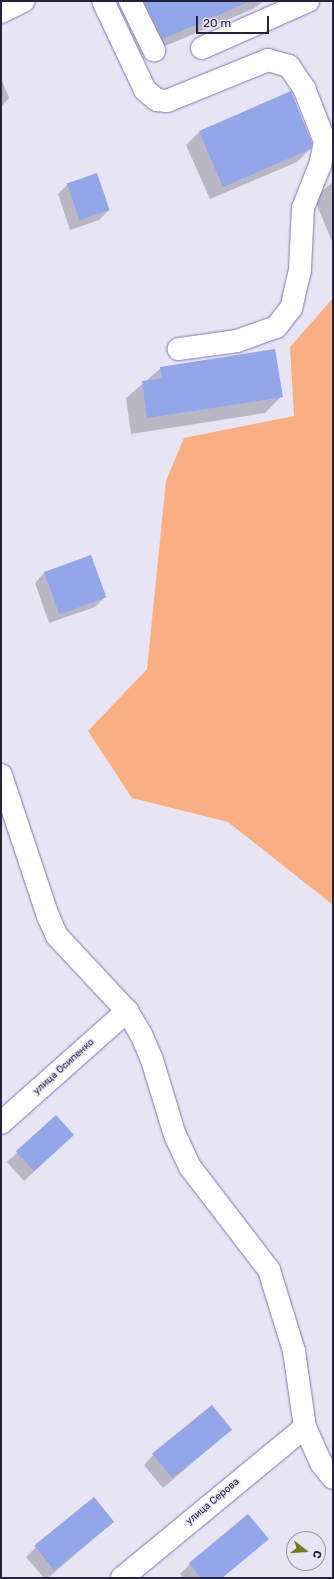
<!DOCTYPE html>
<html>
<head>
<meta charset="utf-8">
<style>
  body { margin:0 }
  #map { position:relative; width:334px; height:1579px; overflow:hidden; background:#e7e5f4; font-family:Rubik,sans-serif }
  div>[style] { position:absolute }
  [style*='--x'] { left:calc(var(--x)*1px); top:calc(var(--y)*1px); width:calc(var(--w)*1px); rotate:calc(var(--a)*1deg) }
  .green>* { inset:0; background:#f9af82 }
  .shadow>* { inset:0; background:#0003 }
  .building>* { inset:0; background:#94a6ea; transform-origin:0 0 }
  .roads { filter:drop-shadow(0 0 1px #8275b8) drop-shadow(0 0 1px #8275b8) }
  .minor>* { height:22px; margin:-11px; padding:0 11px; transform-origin:11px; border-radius:11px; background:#fff }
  span { translate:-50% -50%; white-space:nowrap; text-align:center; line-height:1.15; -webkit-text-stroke:3px #e7e5f4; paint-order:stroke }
  .street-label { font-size:10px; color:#27213d }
  .frame { position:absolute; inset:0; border:2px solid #27213d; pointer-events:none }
  .north { position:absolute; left:286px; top:1531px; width:40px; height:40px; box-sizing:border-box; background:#e7e5f4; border:1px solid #9a97ab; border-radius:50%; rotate:107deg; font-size:11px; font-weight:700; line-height:16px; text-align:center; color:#27213d }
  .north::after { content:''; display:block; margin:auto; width:14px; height:18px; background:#777b24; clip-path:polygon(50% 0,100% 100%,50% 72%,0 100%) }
  .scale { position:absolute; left:196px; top:16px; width:73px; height:18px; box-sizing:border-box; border:2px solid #27213d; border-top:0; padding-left:5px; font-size:12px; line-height:14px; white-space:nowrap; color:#27213d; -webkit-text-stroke:3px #e7e5f4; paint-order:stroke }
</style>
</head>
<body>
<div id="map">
  <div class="green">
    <div style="clip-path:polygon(333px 298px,333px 905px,228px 822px,132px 798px,88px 731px,147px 669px,166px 481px,184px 438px,294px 416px,290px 347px)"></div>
  </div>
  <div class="shadow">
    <div style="clip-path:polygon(121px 1px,264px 1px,253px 9px,146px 54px)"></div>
    <div style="clip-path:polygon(1px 78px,9px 98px,1px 107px)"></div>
    <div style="clip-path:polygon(291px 93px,310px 149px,297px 162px,210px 199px,186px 145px,199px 132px)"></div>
    <div style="clip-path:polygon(333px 182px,333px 244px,314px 198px)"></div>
    <div style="clip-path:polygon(68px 184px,109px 210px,99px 220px,70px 230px,58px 194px)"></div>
    <div style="clip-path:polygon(161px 368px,281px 397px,265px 413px,131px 434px,126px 398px)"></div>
    <div style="clip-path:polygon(44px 573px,105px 597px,95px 607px,49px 623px,35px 583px)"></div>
    <div style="clip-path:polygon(56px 1116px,63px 1145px,24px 1181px,7px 1162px)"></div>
    <div style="clip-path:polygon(231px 1430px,163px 1488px,144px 1465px,153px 1455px)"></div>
    <div style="clip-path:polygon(248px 1515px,258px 1548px,222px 1578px,183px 1578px,180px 1574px,190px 1564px)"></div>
    <div style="clip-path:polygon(113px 1522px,48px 1578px,44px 1578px,26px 1557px,36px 1547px)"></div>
  </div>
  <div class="building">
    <div style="clip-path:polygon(144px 1px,251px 1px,163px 39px)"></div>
    <div style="clip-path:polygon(291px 91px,312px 143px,311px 149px,223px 187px,199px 131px)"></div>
    <div style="left:97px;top:173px;width:39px;height:32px;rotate:71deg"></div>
    <div style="clip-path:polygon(275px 349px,283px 397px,147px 418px,142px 381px,162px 378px,160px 367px)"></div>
    <div style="left:91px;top:555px;width:45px;height:50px;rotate:70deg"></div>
    <div style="left:56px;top:1115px;width:27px;height:54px;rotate:48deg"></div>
    <div style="left:212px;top:1405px;width:32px;height:77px;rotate:51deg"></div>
    <div style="left:94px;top:1497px;width:32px;height:77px;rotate:51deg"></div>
    <div style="clip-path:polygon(248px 1514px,269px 1539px,222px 1578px,201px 1578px,189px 1563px)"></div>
  </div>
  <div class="roads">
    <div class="minor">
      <div style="--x:103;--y:1;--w:98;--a:64.7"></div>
      <div style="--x:145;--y:90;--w:16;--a:40"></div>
      <div style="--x:157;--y:100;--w:10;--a:6"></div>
      <div style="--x:167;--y:101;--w:109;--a:-22.1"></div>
      <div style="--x:268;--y:60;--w:22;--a:16"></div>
      <div style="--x:289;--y:66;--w:27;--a:56"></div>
      <div style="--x:304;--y:88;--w:58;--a:68.7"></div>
      <div style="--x:325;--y:142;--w:24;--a:102"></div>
      <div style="--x:320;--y:165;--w:46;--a:111.6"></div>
      <div style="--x:303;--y:208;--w:62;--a:92.8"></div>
      <div style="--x:300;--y:270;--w:39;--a:103"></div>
      <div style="--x:291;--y:308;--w:24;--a:128"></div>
      <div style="--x:276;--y:327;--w:41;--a:160.3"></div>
      <div style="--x:237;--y:341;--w:59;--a:172.1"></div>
      <div style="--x:130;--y:1;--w:55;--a:63.9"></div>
      <div style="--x:1;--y:12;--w:25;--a:-26"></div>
      <div style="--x:202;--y:48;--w:116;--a:-23.9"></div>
      <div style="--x:1;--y:775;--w:149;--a:71.6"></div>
      <div style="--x:48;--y:916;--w:22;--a:66"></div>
      <div style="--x:57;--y:936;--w:103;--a:47"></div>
      <div style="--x:127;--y:1011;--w:27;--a:59"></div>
      <div style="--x:141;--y:1034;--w:28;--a:67"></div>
      <div style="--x:152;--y:1060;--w:78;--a:73"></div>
      <div style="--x:175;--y:1135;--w:35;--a:65"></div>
      <div style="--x:190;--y:1167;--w:130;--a:52.5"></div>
      <div style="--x:269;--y:1270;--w:85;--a:72.8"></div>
      <div style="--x:294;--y:1351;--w:77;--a:81.8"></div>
      <div style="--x:305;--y:1427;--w:39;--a:66"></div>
      <div style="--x:321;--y:1463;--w:19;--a:51"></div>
      <div style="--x:1;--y:1123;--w:169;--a:-41.6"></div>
      <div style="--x:122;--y:1578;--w:237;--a:-39.5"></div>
    </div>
  </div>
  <div class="street-label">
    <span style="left:64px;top:1067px;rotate:-42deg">улица Осипенко</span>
    <span style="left:213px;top:1502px;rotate:-40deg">улица Серова</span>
  </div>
  <div class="frame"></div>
  <div class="north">С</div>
  <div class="scale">20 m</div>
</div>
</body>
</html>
